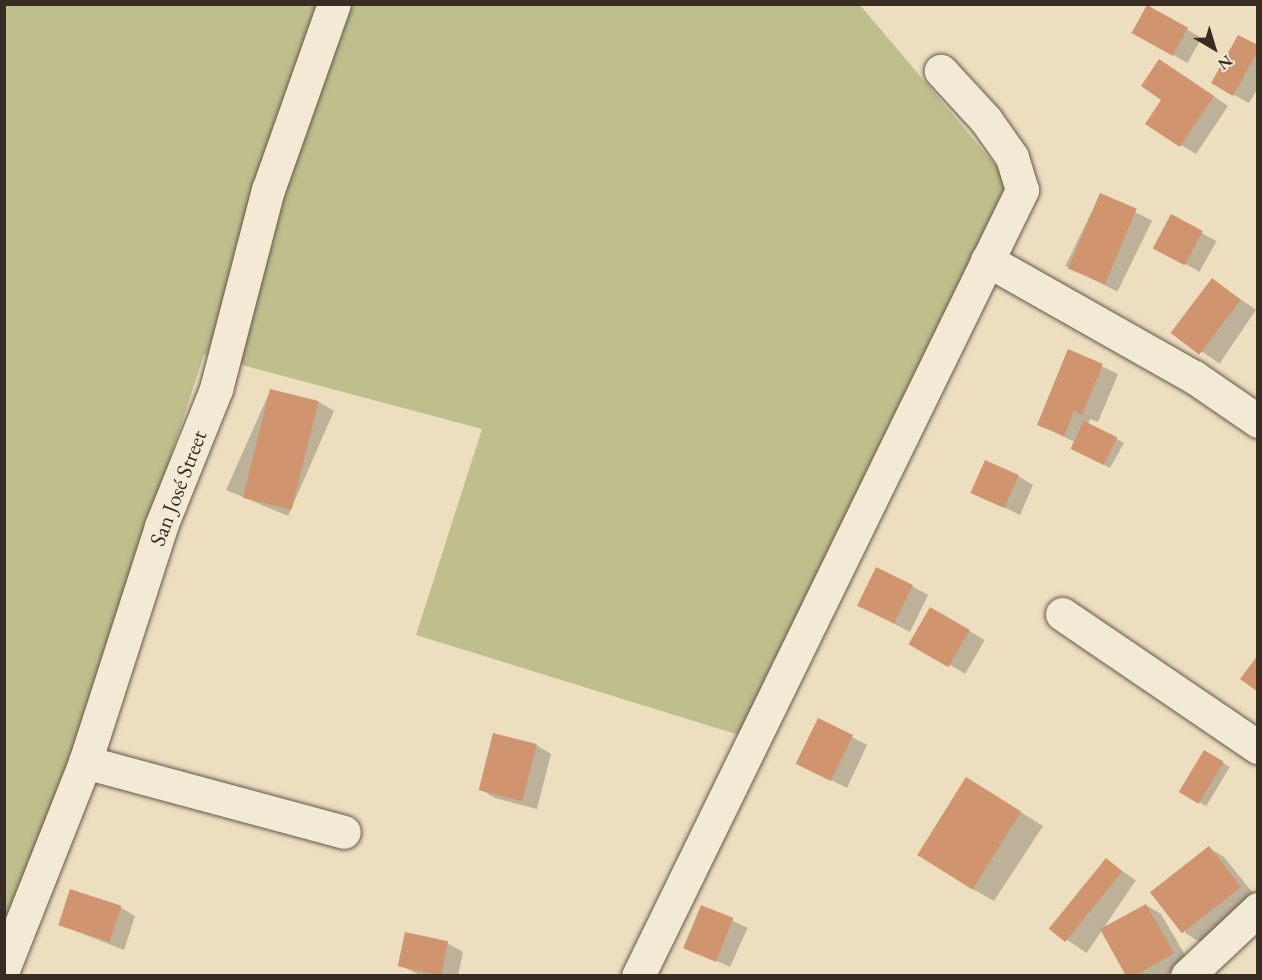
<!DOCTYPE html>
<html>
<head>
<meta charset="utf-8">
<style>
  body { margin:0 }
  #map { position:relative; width:1262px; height:980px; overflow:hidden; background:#eddec0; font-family:"EB Garamond",serif }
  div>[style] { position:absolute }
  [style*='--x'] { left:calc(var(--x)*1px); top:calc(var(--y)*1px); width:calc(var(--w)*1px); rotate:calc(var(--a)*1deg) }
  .green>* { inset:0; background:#bfbf8d }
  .shadow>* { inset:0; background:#0003; transform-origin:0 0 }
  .building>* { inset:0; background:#d0956f; transform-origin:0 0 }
  .roads { filter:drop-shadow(0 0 2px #64594a) drop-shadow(0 0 2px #64594a) }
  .minor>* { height:33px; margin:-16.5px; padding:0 16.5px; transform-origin:16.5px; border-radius:16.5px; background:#f3ead6 }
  span { translate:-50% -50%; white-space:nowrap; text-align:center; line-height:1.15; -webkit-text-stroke:4.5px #f3ead6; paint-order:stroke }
  .street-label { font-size:22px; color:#372d22 }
  .frame { position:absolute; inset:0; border:6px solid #372d22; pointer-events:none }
  .north { position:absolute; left:1184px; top:18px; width:60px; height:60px; -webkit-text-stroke:4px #f3ead6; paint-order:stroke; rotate:142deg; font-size:16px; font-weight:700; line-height:24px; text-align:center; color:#372d22 }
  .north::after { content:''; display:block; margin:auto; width:21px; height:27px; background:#372d22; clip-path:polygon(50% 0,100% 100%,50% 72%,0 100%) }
</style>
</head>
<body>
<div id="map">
  <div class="green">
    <div style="clip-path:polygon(5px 5px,860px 5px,1013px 186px,739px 735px,416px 635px,482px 429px,204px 355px,5px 961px)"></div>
  </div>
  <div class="shadow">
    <div style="left:1148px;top:7px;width:62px;height:29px;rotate:30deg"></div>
    <div style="clip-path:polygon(1258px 46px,1258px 88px,1249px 103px,1213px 83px)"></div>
    <div style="clip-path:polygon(1175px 70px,1228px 106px,1196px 154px,1181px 145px,1163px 100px)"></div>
    <div style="left:1100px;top:195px;width:58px;height:79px;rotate:26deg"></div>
    <div style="left:1171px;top:216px;width:52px;height:35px;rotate:29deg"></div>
    <div style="left:1212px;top:280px;width:53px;height:65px;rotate:34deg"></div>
    <div style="clip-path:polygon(1069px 351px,1118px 374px,1098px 422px,1090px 419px,1088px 424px,1124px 443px,1110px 468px,1079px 452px,1075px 442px,1039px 425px)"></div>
    <div style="clip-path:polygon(270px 391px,319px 402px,334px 411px,288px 516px,226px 490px)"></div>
    <div style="clip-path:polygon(1018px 476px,1033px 485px,1020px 515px,973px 492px)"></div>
    <div style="clip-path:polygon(912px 586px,928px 595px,910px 632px,860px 606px)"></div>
    <div style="left:931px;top:609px;width:62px;height:39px;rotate:30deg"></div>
    <div style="clip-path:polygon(852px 737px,867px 745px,847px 788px,797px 763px)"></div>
    <div style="clip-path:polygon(536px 745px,551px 754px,537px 809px,495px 798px,480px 789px)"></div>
    <div style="left:1205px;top:752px;width:29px;height:46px;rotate:31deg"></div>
    <div style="clip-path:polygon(967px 779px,1043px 826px,994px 901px,971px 888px)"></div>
    <div style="clip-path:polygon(1209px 848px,1224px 857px,1256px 897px,1200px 942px,1185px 933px)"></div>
    <div style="left:1106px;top:860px;width:36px;height:88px;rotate:34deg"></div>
    <div style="clip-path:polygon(1146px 905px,1161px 914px,1189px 962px,1165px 976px,1128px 976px)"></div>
    <div style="clip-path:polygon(120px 907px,135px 916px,124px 950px,60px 925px)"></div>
    <div style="left:701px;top:907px;width:51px;height:43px;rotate:24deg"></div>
    <div style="clip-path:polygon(447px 943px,463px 952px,458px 976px,422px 976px,399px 965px)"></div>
  </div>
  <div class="building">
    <div style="left:1147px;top:5px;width:47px;height:32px;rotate:29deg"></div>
    <div style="clip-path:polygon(1238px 35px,1258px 45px,1258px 51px,1233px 96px,1211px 83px)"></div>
    <div style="clip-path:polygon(1159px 59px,1214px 96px,1180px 147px,1145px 124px,1161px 100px,1141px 86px)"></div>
    <div style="left:1100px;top:193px;width:40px;height:82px;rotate:23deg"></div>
    <div style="left:1171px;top:214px;width:36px;height:39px;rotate:28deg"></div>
    <div style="left:1212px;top:278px;width:36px;height:69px;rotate:37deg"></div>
    <div style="clip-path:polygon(1068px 349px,1103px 364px,1082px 415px,1074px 411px,1064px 436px,1037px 425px)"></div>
    <div style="left:270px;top:389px;width:50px;height:112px;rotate:14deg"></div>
    <div style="left:1084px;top:421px;width:37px;height:31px;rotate:26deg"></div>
    <div style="left:985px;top:460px;width:37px;height:36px;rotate:24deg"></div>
    <div style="left:876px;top:567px;width:41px;height:43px;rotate:26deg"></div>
    <div style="left:930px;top:607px;width:46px;height:43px;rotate:30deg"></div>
    <div style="clip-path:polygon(1258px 655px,1258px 692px,1240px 679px)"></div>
    <div style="left:818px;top:718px;width:39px;height:51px;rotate:26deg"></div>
    <div style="left:493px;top:733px;width:45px;height:59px;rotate:14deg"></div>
    <div style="left:1204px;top:750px;width:23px;height:49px;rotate:31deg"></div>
    <div style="left:966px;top:777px;width:65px;height:92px;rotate:32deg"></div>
    <div style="left:1209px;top:846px;width:52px;height:75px;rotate:52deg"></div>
    <div style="left:1106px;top:858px;width:21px;height:91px;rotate:39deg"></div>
    <div style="left:70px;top:889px;width:54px;height:38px;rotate:18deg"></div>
    <div style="clip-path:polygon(1146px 904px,1174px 953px,1135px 976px,1126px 976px,1100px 929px)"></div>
    <div style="left:701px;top:905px;width:35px;height:47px;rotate:22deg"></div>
    <div style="left:405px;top:932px;width:44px;height:35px;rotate:12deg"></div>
  </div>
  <div class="roads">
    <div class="minor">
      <div style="--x:987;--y:260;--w:238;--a:29.5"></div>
      <div style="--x:1194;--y:377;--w:78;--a:34.5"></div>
      <div style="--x:1062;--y:614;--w:237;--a:34.2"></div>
      <div style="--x:85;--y:762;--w:268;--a:15.1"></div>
      <div style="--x:4;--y:967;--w:220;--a:-68.4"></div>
      <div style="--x:85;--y:762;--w:248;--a:-72.1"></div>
      <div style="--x:161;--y:526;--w:148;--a:-68.1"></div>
      <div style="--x:216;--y:389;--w:206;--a:-75.4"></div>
      <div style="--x:268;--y:190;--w:197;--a:-70.5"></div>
      <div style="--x:638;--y:976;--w:875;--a:-63.96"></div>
      <div style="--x:1022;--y:190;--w:34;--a:-107"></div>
      <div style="--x:1012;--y:157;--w:45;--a:-125.1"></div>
      <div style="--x:986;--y:120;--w:67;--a:-132.6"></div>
      <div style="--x:1187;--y:976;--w:98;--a:-43.3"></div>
    </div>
  </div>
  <div class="street-label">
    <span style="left:178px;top:488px;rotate:-69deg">San José Street</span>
  </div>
  <div class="frame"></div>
  <div class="north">N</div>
</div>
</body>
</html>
